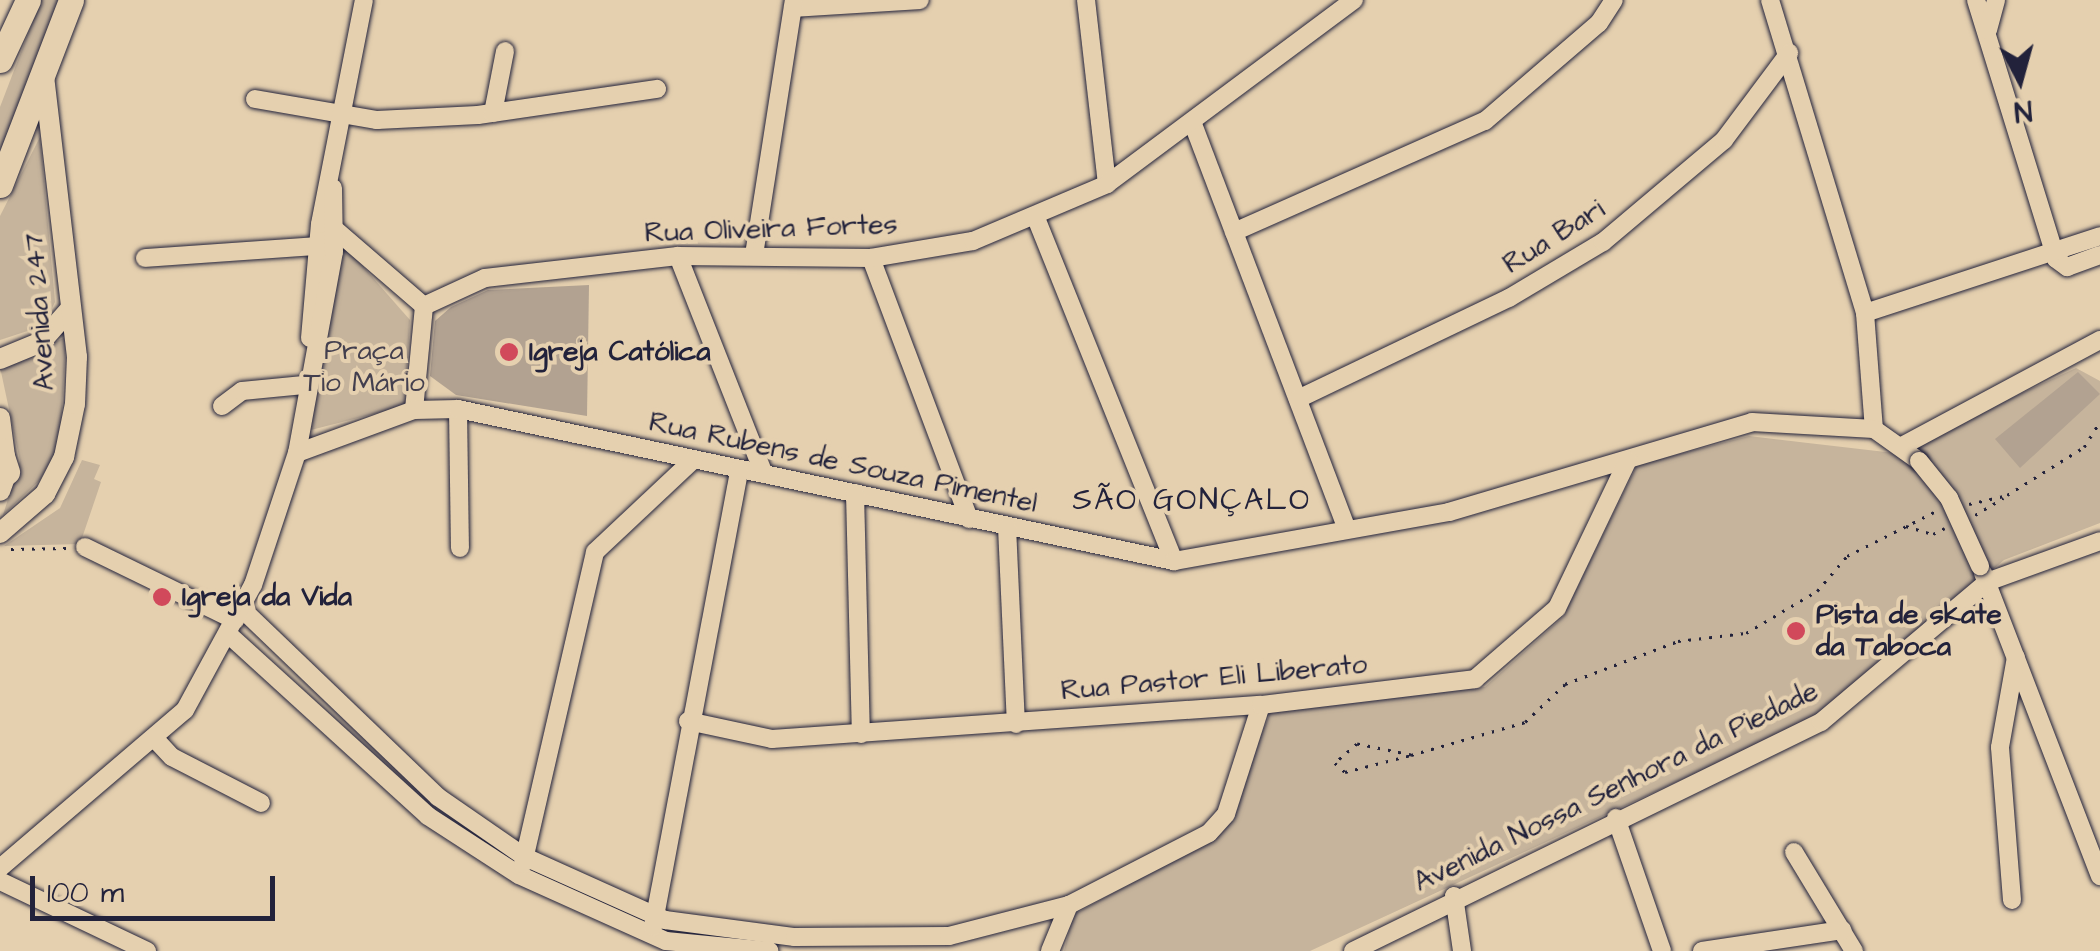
<!DOCTYPE html>
<html>
<head>
<meta charset="utf-8">
<style>
  body { margin:0 }
  #map { position:relative; width:2100px; height:951px; overflow:hidden; background:#e5d0af; font-family:"Architects Daughter",sans-serif }
  div>[style] { position:absolute }
  [style*='--x'] { left:calc(var(--x)*1px); top:calc(var(--y)*1px); width:calc(var(--w)*1px); rotate:calc(var(--a)*1deg) }
  .green>* { inset:0; background:#c6b49c }
  .building>* { inset:0; background:#b2a291 }
  .path>* { height:2.5px; margin-top:-1.25px; transform-origin:0; background:repeating-linear-gradient(90deg,#22223b 0 2.5px,transparent 0 10.5px) }
  .roads { filter:drop-shadow(0 0 2px #22223b) drop-shadow(0 0 2px #22223b) }
  .minor>* { height:18px; margin:-9px; padding:0 9px; transform-origin:9px; border-radius:9px; background:#e5d0af }
  .major>* { height:20px; margin:-10px; padding:0 10px; transform-origin:10px; border-radius:10px; background:#e5d0af }
  .highway>* { height:25px; margin:-12.5px; padding:0 12.5px; transform-origin:12.5px; border-radius:12.5px; background:#e5d0af }
  .bridges { filter:drop-shadow(0 0 2px #22223b) drop-shadow(0 0 2px #22223b) }
  .minor-bridge>* { height:18px; margin:-9px; padding:0 9px; transform-origin:9px; border-radius:9px; background:#e5d0af }
  .dots>* { width:28px; height:28px; translate:-50% -50%; box-sizing:border-box; border:5px solid #e5d0af; border-radius:50% }
  span { translate:-50% -50%; white-space:nowrap; text-align:center; line-height:1.15; -webkit-text-stroke:8px #e5d0af; paint-order:stroke }
  .street-label { font-size:28px; color:#22223b }
  .park-label { font-size:28px; color:#433f4e }
  .poi-label { font-size:28px; color:#22223b; font-weight:700 }
  .left { translate:0 -50%; text-align:left }
  .neighbourhood-label { font-size:30px; color:#22223b; letter-spacing:2.5px }
  .north { position:absolute; left:1970px; top:30px; width:100px; height:100px; -webkit-text-stroke:8px #e5d0af; paint-order:stroke; rotate:174deg; font-size:28px; font-weight:700; line-height:40px; text-align:center; color:#22223b }
  .north::after { content:''; display:block; margin:auto; width:35px; height:45px; background:#22223b; clip-path:polygon(50% 0,100% 100%,50% 72%,0 100%) }
  .scale { position:absolute; left:30px; top:876px; width:245px; height:45px; box-sizing:border-box; border:5px solid #22223b; border-top:0; padding-left:12px; font-size:30px; line-height:35px; white-space:nowrap; color:#22223b; -webkit-text-stroke:8px #e5d0af; paint-order:stroke }
</style>
</head>
<body>
<div id="map">
  <div class="green">
    <div style="clip-path:polygon(41px 0,61px 0,0 151px,0 107px)"></div>
    <div style="clip-path:polygon(40px 137px,55px 302px,43px 326px,0 340px,0 216px)"></div>
    <div style="clip-path:polygon(345px 246px,410px 320px,405px 406px,307px 431px)"></div>
    <div style="clip-path:polygon(66px 337px,60px 444px,40px 480px,3px 515px,20px 461px,0 367px)"></div>
    <div style="clip-path:polygon(2076px 368px,2100px 381px,2100px 523px,2004px 560px,1815px 718px,1310px 951px,1064px 951px,1073px 915px,1221px 834px,1271px 711px,1485px 687px,1563px 617px,1637px 465px,1749px 436px,1894px 453px)"></div>
    <div style="clip-path:polygon(82px 460px,100px 465px,94px 479px,101px 482px,80px 544px,4px 546px,60px 508px)"></div>
  </div>
  <div class="building">
    <div style="clip-path:polygon(589px 285px,587px 416px,456px 395px,430px 376px,435px 321px,451px 307px,488px 290px)"></div>
    <div style="clip-path:polygon(2078px 372px,2100px 394px,2020px 468px,1995px 439px)"></div>
  </div>
  <div class="path">
    <div style="--x:1969;--y:504;--w:39;--a:-13"></div>
    <div style="--x:2007;--y:495;--w:91;--a:-31.9"></div>
    <div style="--x:2084;--y:447;--w:31;--a:-58"></div>
    <div style="--x:1975;--y:515;--w:33;--a:-31"></div>
    <div style="--x:1906;--y:526;--w:28;--a:17"></div>
    <div style="--x:1933;--y:534;--w:13;--a:-27"></div>
    <div style="--x:11;--y:549;--w:57;--a:-1"></div>
    <div style="--x:1411;--y:755;--w:55;--a:-168.5"></div>
    <div style="--x:1357;--y:744;--w:29;--a:139"></div>
    <div style="--x:1335;--y:763;--w:13;--a:42"></div>
    <div style="--x:1345;--y:772;--w:68;--a:-14.4"></div>
    <div style="--x:1411;--y:755;--w:119;--a:-16.1"></div>
    <div style="--x:1525;--y:722;--w:55;--a:-43.5"></div>
    <div style="--x:1565;--y:684;--w:121;--a:-20.8"></div>
    <div style="--x:1678;--y:641;--w:68;--a:-6.7"></div>
    <div style="--x:1746;--y:633;--w:82;--a:-30.6"></div>
    <div style="--x:1817;--y:591;--w:46;--a:-49.4"></div>
    <div style="--x:1847;--y:556;--w:100;--a:-26.8"></div>
  </div>
  <div class="roads">
    <div class="minor">
      <div style="--x:1086;--y:0;--w:185;--a:83.5"></div>
      <div style="--x:1770;--y:0;--w:327;--a:73.1"></div>
      <div style="--x:1865;--y:313;--w:116;--a:85.6"></div>
      <div style="--x:1976;--y:0;--w:271;--a:72.8"></div>
      <div style="--x:2056;--y:259;--w:14;--a:36"></div>
      <div style="--x:2067;--y:267;--w:35;--a:-20"></div>
      <div style="--x:793;--y:8;--w:127;--a:-3.6"></div>
      <div style="--x:1988;--y:30;--w:31;--a:-75"></div>
      <div style="--x:255;--y:99;--w:124;--a:9.8"></div>
      <div style="--x:377;--y:120;--w:101;--a:-2.8"></div>
      <div style="--x:478;--y:115;--w:181;--a:-8.3"></div>
      <div style="--x:493;--y:113;--w:63;--a:-79"></div>
      <div style="--x:1193;--y:124;--w:430;--a:69.2"></div>
      <div style="--x:1036;--y:218;--w:370;--a:68.1"></div>
      <div style="--x:330;--y:225;--w:124;--a:40.8"></div>
      <div style="--x:1234;--y:232;--w:274;--a:-23.9"></div>
      <div style="--x:1485;--y:121;--w:150;--a:-40.7"></div>
      <div style="--x:1599;--y:23;--w:27;--a:-57"></div>
      <div style="--x:754;--y:255;--w:258;--a:-81.1"></div>
      <div style="--x:678;--y:256;--w:234;--a:68.5"></div>
      <div style="--x:145;--y:258;--w:172;--a:-4"></div>
      <div style="--x:871;--y:258;--w:279;--a:69.4"></div>
      <div style="--x:424;--y:306;--w:67;--a:-24.7"></div>
      <div style="--x:485;--y:278;--w:194;--a:-6.5"></div>
      <div style="--x:678;--y:256;--w:193;--a:0.6"></div>
      <div style="--x:871;--y:258;--w:103;--a:-9.5"></div>
      <div style="--x:973;--y:241;--w:146;--a:-23"></div>
      <div style="--x:1107;--y:184;--w:308;--a:-36.7"></div>
      <div style="--x:1865;--y:313;--w:247;--a:-18.1"></div>
      <div style="--x:310;--y:338;--w:114;--a:-85"></div>
      <div style="--x:320;--y:224;--w:228;--a:-78.9"></div>
      <div style="--x:1298;--y:399;--w:234;--a:-25.6"></div>
      <div style="--x:1509;--y:298;--w:109;--a:-30.8"></div>
      <div style="--x:1603;--y:242;--w:158;--a:-40.1"></div>
      <div style="--x:1724;--y:140;--w:109;--a:-53.2"></div>
      <div style="--x:222;--y:406;--w:25;--a:-37"></div>
      <div style="--x:242;--y:391;--w:62;--a:-5.5"></div>
      <div style="--x:458;--y:409;--w:139;--a:89.2"></div>
      <div style="--x:414;--y:410;--w:104;--a:-84.5"></div>
      <div style="--x:1904;--y:445;--w:222;--a:-28.2"></div>
      <div style="--x:297;--y:453;--w:125;--a:-20.2"></div>
      <div style="--x:414;--y:410;--w:44;--a:-1.3"></div>
      <div style="--x:458;--y:409;--w:732;--a:11.99"></div>
      <div style="--x:1174;--y:561;--w:279;--a:-10.1"></div>
      <div style="--x:1449;--y:512;--w:316;--a:-16.5"></div>
      <div style="--x:1752;--y:422;--w:122;--a:3.3"></div>
      <div style="--x:1874;--y:429;--w:55;--a:35.4"></div>
      <div style="--x:855;--y:493;--w:241;--a:88.6"></div>
      <div style="--x:1007;--y:527;--w:197;--a:87.4"></div>
      <div style="--x:85;--y:547;--w:167;--a:26"></div>
      <div style="--x:1983;--y:573;--w:325;--a:68.9"></div>
      <div style="--x:241;--y:608;--w:273;--a:43.8"></div>
      <div style="--x:438;--y:797;--w:106;--a:34.6"></div>
      <div style="--x:525;--y:857;--w:154;--a:24.2"></div>
      <div style="--x:665;--y:920;--w:131;--a:7.5"></div>
      <div style="--x:795;--y:937;--w:154;--a:-0.4"></div>
      <div style="--x:949;--y:936;--w:124;--a:-14.5"></div>
      <div style="--x:1069;--y:905;--w:157;--a:-27.2"></div>
      <div style="--x:1209;--y:833;--w:25;--a:-48"></div>
      <div style="--x:1226;--y:814;--w:114;--a:-72.2"></div>
      <div style="--x:228;--y:634;--w:270;--a:42.3"></div>
      <div style="--x:428;--y:816;--w:108;--a:33"></div>
      <div style="--x:519;--y:875;--w:161;--a:24.2"></div>
      <div style="--x:666;--y:941;--w:104;--a:5.5"></div>
      <div style="--x:688;--y:721;--w:86;--a:12.1"></div>
      <div style="--x:772;--y:739;--w:490;--a:-4"></div>
      <div style="--x:1261;--y:705;--w:216;--a:-6.9"></div>
      <div style="--x:1475;--y:679;--w:108;--a:-40.9"></div>
      <div style="--x:1557;--y:608;--w:164;--a:-64.4"></div>
      <div style="--x:156;--y:740;--w:23;--a:47"></div>
      <div style="--x:172;--y:757;--w:100;--a:27.3"></div>
      <div style="--x:1616;--y:818;--w:141;--a:70.9"></div>
      <div style="--x:1794;--y:852;--w:116;--a:58.8"></div>
      <div style="--x:523;--y:864;--w:320;--a:-77"></div>
      <div style="--x:595;--y:552;--w:134;--a:-43.2"></div>
      <div style="--x:0;--y:868;--w:243;--a:-40.5"></div>
      <div style="--x:185;--y:710;--w:142;--a:-61.5"></div>
      <div style="--x:253;--y:585;--w:139;--a:-71.6"></div>
      <div style="--x:297;--y:453;--w:204;--a:-79.6"></div>
      <div style="--x:334;--y:252;--w:64;--a:-90.9"></div>
      <div style="--x:0;--y:881;--w:163;--a:25.5"></div>
      <div style="--x:1454;--y:896;--w:56;--a:81.7"></div>
      <div style="--x:2012;--y:900;--w:153;--a:-94.5"></div>
      <div style="--x:2000;--y:747;--w:91;--a:-79.9"></div>
      <div style="--x:653;--y:927;--w:465;--a:-79.3"></div>
      <div style="--x:1050;--y:951;--w:50;--a:-67.6"></div>
      <div style="--x:1353;--y:951;--w:521;--a:-26.07"></div>
      <div style="--x:1821;--y:722;--w:217;--a:-40.1"></div>
      <div style="--x:1987;--y:582;--w:120;--a:-19.9"></div>
      <div style="--x:1702;--y:951;--w:142;--a:-8.5"></div>
    </div>
    <div class="major">
      <div style="--x:0;--y:359;--w:44;--a:-22.5"></div>
      <div style="--x:41;--y:342;--w:45;--a:-48.6"></div>
      <div style="--x:0;--y:418;--w:54;--a:82.6"></div>
      <div style="--x:7;--y:472;--w:20;--a:110"></div>
      <div style="--x:0;--y:533;--w:60;--a:-40.9"></div>
      <div style="--x:45;--y:494;--w:42;--a:-62.8"></div>
      <div style="--x:64;--y:457;--w:54;--a:-78.3"></div>
      <div style="--x:75;--y:404;--w:47;--a:-87.6"></div>
      <div style="--x:77;--y:357;--w:285;--a:-96.7"></div>
    </div>
    <div class="highway">
      <div style="--x:0;--y:60;--w:66;--a:-65"></div>
      <div style="--x:0;--y:185;--w:198;--a:-69"></div>
      <div style="--x:0;--y:450;--w:23;--a:72"></div>
    </div>
  </div>
  <div class="bridges">
    <div class="minor-bridge">
      <div style="--x:1919;--y:461;--w:48;--a:51"></div>
      <div style="--x:1949;--y:498;--w:75;--a:65.5"></div>
    </div>
  </div>
  <div class="dots">
    <div style="left:509px;top:352px;background:#d1495b"></div>
    <div style="left:162px;top:597px;background:#d1495b"></div>
    <div style="left:1796px;top:631px;background:#d1495b"></div>
  </div>
  <div class="street-label">
    <span style="left:771px;top:229px;rotate:-2deg">Rua Oliveira Fortes</span>
    <span style="left:1554px;top:237px;rotate:-32deg">Rua Bari</span>
    <span style="left:40px;top:312px;rotate:-94deg">Avenida 247</span>
    <span style="left:843px;top:463px;rotate:12deg">Rua Rubens de Souza Pimentel</span>
    <span style="left:1214px;top:678px;rotate:-5deg">Rua Pastor Eli Liberato</span>
    <span style="left:1616px;top:787px;rotate:-26deg">Avenida Nossa Senhora da Piedade</span>
  </div>
  <div class="park-label">
    <span style="left:364px;top:367px">Praça<br>Tio Mário</span>
  </div>
  <div class="poi-label">
    <span class="left" style="left:529px;top:352px">Igreja Católica</span>
    <span class="left" style="left:182px;top:597px">Igreja da Vida</span>
    <span class="left" style="left:1816px;top:631px">Pista de skate<br>da Taboca</span>
  </div>
  <div class="neighbourhood-label">
    <span style="left:1192px;top:500px">SÃO GONÇALO</span>
  </div>
  <div class="north">N</div>
  <div class="scale">100 m</div>
</div>
</body>
</html>
